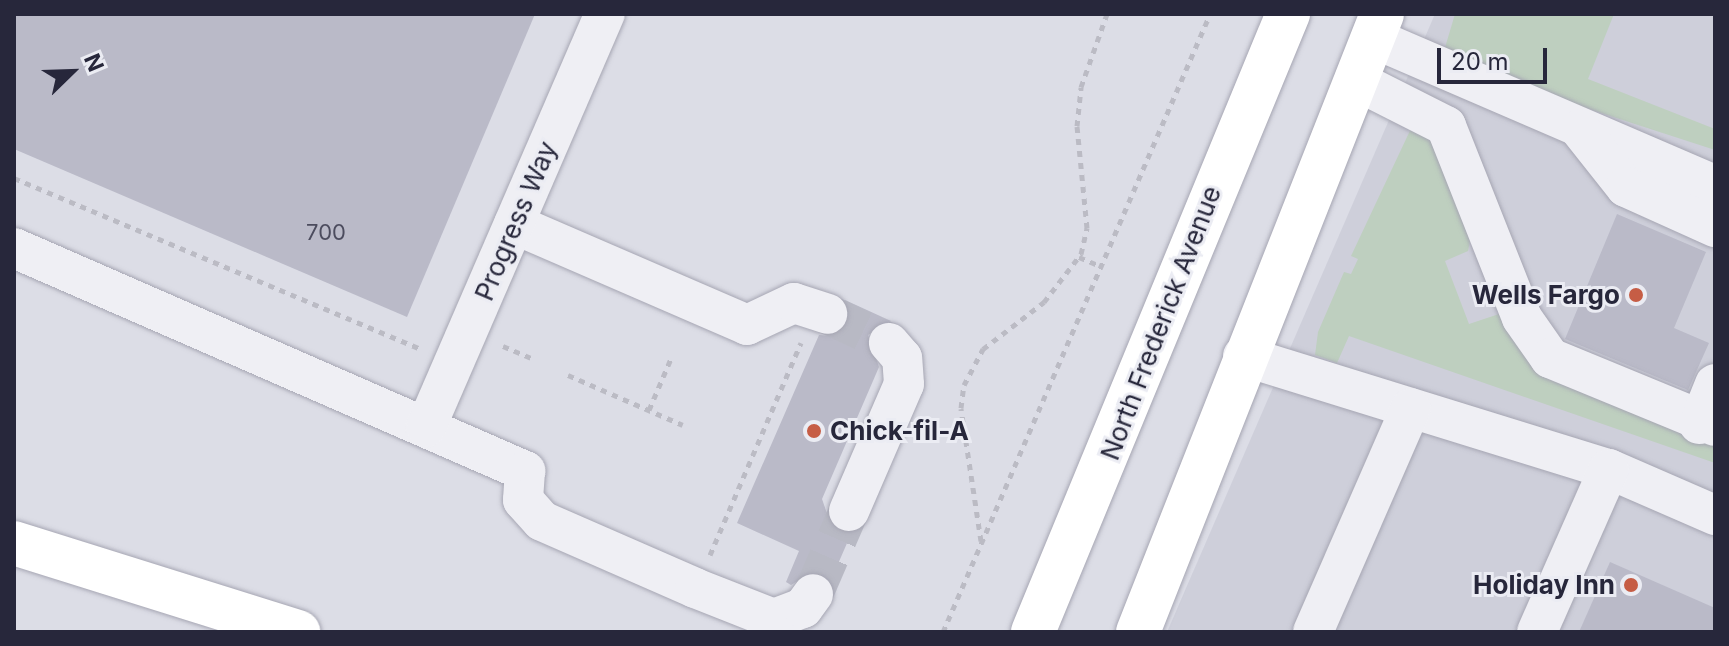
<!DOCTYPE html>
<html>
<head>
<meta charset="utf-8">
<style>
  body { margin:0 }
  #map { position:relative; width:1729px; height:646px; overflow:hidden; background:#dcdde6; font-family:Inter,sans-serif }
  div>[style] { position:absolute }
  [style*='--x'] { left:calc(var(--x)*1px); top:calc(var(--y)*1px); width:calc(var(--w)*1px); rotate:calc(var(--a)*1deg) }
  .built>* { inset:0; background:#cecfda }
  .green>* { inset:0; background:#becfbf }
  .building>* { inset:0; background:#babac8 }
  .minor-tunnel>* { height:40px; margin-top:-20px; transform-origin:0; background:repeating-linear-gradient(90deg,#b8b9c4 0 40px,transparent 0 60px) }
  .path>* { height:5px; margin-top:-2.5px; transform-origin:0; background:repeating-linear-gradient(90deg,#bbbbc4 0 6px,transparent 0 12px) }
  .roads { filter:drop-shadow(0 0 2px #a6a6b3) drop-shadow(0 0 2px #a6a6b3) }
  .minor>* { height:40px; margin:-20px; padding:0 20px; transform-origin:20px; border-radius:20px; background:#efeff4 }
  .major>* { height:44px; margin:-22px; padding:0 22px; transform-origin:22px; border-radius:22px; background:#fff }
  .dots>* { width:22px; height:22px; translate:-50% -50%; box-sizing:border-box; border:4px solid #ebecf3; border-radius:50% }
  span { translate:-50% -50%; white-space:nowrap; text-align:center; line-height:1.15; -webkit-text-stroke:6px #ebecf3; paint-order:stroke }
  .number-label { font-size:22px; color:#4c4c5e }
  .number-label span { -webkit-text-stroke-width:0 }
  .street-label { font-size:26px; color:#27273b }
  .poi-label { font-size:26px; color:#27273b; font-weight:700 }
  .right { translate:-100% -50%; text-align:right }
  .left { translate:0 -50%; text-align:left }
  .frame { position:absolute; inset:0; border:16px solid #27273b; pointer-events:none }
  .north { position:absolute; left:32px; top:32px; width:80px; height:80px; -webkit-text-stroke:6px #ebecf3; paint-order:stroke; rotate:67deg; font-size:22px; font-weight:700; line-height:32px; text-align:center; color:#27273b }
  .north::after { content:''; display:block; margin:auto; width:28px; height:36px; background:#27273b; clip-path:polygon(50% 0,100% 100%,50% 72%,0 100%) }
  .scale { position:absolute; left:1437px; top:48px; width:110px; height:36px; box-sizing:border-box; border:4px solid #27273b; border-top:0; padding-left:10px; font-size:24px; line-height:28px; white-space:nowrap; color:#27273b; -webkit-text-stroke:6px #ebecf3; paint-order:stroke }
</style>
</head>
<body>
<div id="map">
  <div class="built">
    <div style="clip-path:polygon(1435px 14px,1715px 14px,1715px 632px,1167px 632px)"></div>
  </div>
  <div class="green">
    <div style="clip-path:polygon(1455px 14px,1614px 14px,1588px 79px,1715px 129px,1715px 150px,1441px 61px)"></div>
    <div style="clip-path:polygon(1415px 120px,1429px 134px,1470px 241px,1468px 251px,1445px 261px,1469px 324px,1499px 314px,1554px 380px,1715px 444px,1715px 463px,1349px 336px,1337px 363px,1315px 355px,1318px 332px,1344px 272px,1351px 274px,1358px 259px,1351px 256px)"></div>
  </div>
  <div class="building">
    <div style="clip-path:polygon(14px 14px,535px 14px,407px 317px,14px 149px)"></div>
    <div style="clip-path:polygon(1617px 214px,1706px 252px,1674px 328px,1709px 343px,1688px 390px,1565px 339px)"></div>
    <div style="clip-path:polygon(845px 300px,891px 321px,868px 335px,879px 367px,822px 499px,831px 525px,851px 534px,831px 580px,814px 571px,791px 585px,786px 582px,799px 551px,737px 523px,819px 335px,832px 336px,848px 322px)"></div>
    <div style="clip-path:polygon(1610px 562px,1715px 608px,1715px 632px,1579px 632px)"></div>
  </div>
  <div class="minor-tunnel">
    <div style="--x:827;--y:314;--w:68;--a:25.1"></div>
    <div style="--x:813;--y:594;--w:90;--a:-66.6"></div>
  </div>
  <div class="path">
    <div style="--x:14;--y:178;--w:441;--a:22.8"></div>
    <div style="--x:1079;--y:257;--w:23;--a:23"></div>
    <div style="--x:503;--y:346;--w:30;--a:23"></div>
    <div style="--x:568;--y:375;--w:125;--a:23.5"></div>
    <div style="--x:649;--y:410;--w:59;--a:-66.9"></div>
    <div style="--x:981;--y:541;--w:134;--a:-98.6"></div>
    <div style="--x:961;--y:408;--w:23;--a:-83"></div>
    <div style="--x:964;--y:385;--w:41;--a:-62.2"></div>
    <div style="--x:983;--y:349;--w:77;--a:-37.6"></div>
    <div style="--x:1044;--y:302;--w:61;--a:-52.4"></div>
    <div style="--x:1081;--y:254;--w:27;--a:-77"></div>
    <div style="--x:1087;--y:228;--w:102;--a:-95.6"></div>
    <div style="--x:1077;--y:126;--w:39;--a:-84"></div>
    <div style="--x:1081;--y:87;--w:77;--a:-70.4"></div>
    <div style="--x:710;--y:555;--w:231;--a:-66.8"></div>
    <div style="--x:943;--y:632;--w:673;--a:-66.63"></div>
  </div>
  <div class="roads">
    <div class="minor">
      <div style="--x:1373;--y:38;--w:372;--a:23.3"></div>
      <div style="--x:1355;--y:80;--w:102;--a:26.8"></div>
      <div style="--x:1446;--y:126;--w:206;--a:68.4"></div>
      <div style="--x:1522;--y:318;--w:49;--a:55"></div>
      <div style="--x:1550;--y:358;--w:178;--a:22.4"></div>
      <div style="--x:1580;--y:129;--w:74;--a:51.6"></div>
      <div style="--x:1626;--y:187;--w:98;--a:24.2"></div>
      <div style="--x:514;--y:224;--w:254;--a:23.4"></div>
      <div style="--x:747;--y:325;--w:52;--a:-25.1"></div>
      <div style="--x:794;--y:303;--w:35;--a:18"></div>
      <div style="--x:14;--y:248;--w:558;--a:23.58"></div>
      <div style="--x:525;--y:471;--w:29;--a:94"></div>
      <div style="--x:523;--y:500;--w:28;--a:48"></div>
      <div style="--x:542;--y:521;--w:167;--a:23.6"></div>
      <div style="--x:695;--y:588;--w:85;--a:21.4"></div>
      <div style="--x:774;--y:619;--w:31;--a:-21"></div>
      <div style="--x:803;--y:608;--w:17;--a:-54"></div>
      <div style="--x:1243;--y:356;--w:383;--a:17.2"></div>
      <div style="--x:1609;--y:469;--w:116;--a:23.5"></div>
      <div style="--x:1699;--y:424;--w:43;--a:-68.2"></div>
      <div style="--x:426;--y:427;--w:450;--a:-66.6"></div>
      <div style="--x:849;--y:511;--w:138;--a:-66.6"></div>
      <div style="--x:904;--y:384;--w:26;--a:-94"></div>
      <div style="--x:902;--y:358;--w:20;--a:-131"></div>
      <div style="--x:1313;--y:632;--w:244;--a:-66.4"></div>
      <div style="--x:1537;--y:632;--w:178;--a:-66.2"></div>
    </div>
    <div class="major">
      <div style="--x:14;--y:543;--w:298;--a:17.4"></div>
      <div style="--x:1033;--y:632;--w:669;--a:-67.58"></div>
      <div style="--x:1138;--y:632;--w:664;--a:-68.45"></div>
    </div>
  </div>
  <div class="dots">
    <div style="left:1636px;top:295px;background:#c65d45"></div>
    <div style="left:814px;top:431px;background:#c65d45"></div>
    <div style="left:1631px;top:585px;background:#c65d45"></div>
  </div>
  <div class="number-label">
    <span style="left:326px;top:233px">700</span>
  </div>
  <div class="street-label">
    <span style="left:516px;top:221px;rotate:-67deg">Progress Way</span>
    <span style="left:1161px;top:323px;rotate:-69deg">North Frederick Avenue</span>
  </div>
  <div class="poi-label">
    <span class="right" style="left:1620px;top:295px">Wells Fargo</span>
    <span class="left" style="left:830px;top:431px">Chick-fil-A</span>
    <span class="right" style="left:1615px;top:585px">Holiday Inn</span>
  </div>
  <div class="frame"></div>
  <div class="north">N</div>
  <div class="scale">20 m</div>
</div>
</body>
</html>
